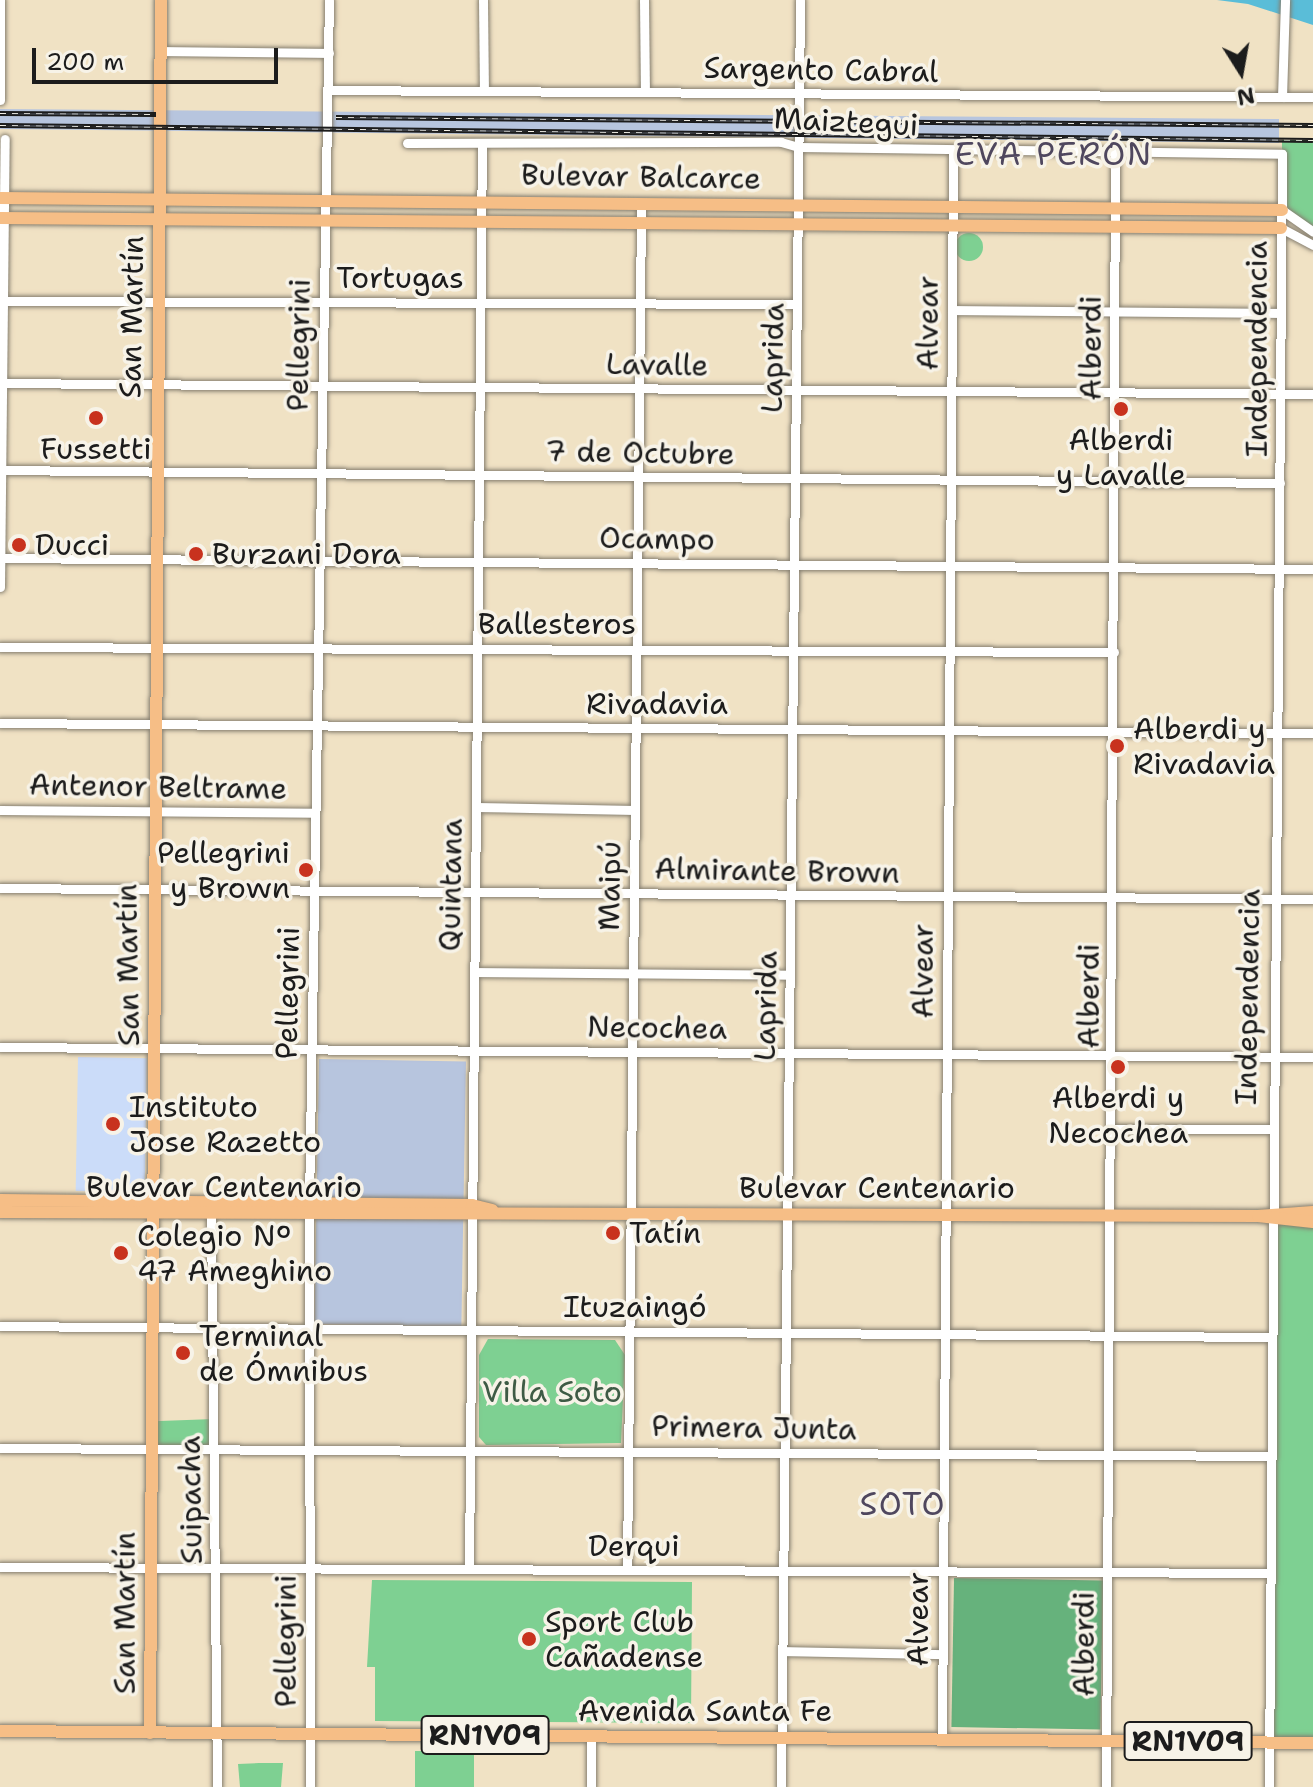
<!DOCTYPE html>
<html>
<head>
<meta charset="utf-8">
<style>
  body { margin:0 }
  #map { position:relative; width:1313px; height:1787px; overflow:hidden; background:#f0e2c4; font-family:"Shantell Sans",sans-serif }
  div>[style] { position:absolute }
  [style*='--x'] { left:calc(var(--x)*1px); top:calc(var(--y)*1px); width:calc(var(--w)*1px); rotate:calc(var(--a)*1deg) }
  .built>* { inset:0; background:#cbdcf9; transform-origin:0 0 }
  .industrial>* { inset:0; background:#b7c5de; transform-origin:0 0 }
  .green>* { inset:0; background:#7ed092; transform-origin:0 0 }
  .round { border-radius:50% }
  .forest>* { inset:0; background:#66b27c; transform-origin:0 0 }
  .water>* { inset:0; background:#5abdd8 }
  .roads { filter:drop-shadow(0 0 2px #867f70) drop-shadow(0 0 2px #867f70) }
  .minor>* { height:9px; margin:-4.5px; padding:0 4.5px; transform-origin:4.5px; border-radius:4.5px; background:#fff }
  .major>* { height:12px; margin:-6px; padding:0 6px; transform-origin:6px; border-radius:6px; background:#f6be86 }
  .rail>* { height:5px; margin-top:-2.5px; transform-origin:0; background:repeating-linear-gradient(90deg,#f7f3e8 0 6px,#1c1c1c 0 12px); box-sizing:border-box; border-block:2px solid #1c1c1c }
  .dots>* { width:22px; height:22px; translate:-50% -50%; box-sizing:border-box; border:4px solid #f7f3e8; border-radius:50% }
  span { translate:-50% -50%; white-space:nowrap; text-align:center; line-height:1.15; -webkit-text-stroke:7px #f7f3e8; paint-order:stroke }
  .shield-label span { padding:2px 6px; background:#f7f3e8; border:2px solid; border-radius:6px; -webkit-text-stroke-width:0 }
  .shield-label { font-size:28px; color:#1c1c1c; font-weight:700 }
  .street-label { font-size:30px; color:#1c1c1c }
  .poi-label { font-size:30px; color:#1c1c1c }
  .left { translate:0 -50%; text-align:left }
  .right { translate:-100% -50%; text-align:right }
  .park-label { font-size:30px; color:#3e5b45 }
  .neighbourhood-label { font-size:32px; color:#4f475e; letter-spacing:2px }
  .north { position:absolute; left:1201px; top:32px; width:80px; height:80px; -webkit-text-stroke:6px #f7f3e8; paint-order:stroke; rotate:169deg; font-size:22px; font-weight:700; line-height:32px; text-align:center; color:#1c1c1c }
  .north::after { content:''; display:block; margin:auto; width:28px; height:36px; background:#1c1c1c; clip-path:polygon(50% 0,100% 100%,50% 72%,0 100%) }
  .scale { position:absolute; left:32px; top:48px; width:246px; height:36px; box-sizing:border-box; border:4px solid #1c1c1c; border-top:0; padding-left:10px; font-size:24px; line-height:28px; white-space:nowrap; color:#1c1c1c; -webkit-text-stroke:6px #f7f3e8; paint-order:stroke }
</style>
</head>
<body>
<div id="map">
  <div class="built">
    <div style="left:78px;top:1057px;width:69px;height:134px;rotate:1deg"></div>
  </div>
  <div class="industrial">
    <div style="clip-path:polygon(0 109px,1279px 119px,1279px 143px,0 129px)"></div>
    <div style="left:319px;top:1059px;width:147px;height:265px;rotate:1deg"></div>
  </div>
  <div class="green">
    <div style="clip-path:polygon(1282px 140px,1313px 140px,1313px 232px,1282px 210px)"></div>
    <div class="round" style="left:955px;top:233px;width:28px;height:28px"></div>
    <div style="left:1270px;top:1222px;width:43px;height:520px"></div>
    <div style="clip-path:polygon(488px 1339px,615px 1340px,625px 1355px,621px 1443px,486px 1445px,479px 1437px,479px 1355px)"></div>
    <div style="left:214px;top:1419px;width:32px;height:61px;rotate:88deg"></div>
    <div style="clip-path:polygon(372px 1580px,692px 1582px,691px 1723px,375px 1721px,375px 1667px,367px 1667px)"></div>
    <div style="left:415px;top:1751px;width:59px;height:36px"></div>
    <div style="clip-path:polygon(259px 1763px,283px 1763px,281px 1787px,240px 1787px,238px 1764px)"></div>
  </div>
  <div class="forest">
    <div style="left:954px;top:1578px;width:149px;height:149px;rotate:1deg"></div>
  </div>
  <div class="water">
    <div style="clip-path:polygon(1217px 0,1313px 0,1313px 25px,1248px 4px)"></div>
  </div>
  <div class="roads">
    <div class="minor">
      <div style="--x:0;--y:0;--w:100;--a:90"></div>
      <div style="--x:483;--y:0;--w:91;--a:89.4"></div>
      <div style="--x:644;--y:0;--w:92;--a:89.4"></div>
      <div style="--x:161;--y:51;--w:168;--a:0.7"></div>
      <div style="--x:329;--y:90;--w:984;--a:0.41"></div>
      <div style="--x:1282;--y:97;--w:97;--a:-88.2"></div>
      <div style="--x:407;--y:143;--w:374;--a:-0.2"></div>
      <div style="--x:781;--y:142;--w:19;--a:16"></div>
      <div style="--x:799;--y:147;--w:483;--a:0.8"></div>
      <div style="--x:1282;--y:154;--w:1633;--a:90.46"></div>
      <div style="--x:1282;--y:210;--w:38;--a:35"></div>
      <div style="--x:1281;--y:228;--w:36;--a:28"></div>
      <div style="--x:3;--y:301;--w:794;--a:0.22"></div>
      <div style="--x:952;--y:310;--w:329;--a:0.5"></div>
      <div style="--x:0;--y:383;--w:1313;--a:0.48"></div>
      <div style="--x:0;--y:470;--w:1280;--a:0.58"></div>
      <div style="--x:0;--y:558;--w:1313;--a:0.48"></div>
      <div style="--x:0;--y:587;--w:448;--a:-89.4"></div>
      <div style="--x:0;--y:647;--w:1114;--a:0.26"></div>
      <div style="--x:0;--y:723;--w:1313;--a:0.44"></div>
      <div style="--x:476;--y:807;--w:159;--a:1.1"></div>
      <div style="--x:0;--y:810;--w:315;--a:0.5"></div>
      <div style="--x:0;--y:888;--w:1313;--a:0.48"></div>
      <div style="--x:475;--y:972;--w:315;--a:0.5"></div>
      <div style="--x:0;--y:1047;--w:1313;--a:0.44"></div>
      <div style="--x:1112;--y:1129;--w:159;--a:0"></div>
      <div style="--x:211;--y:1213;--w:574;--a:89.4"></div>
      <div style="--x:0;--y:1326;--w:1269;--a:0.5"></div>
      <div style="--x:0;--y:1448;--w:1268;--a:0.36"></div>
      <div style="--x:0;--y:1567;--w:1267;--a:0.27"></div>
      <div style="--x:469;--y:1569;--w:1425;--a:-89.48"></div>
      <div style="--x:627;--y:1570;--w:1367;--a:-89.41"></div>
      <div style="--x:783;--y:1651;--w:159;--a:1.1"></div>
      <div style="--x:942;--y:1739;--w:1589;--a:-89.6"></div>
      <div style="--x:310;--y:1787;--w:584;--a:-90.1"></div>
      <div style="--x:309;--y:1203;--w:1203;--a:-89.05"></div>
      <div style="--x:591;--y:1787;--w:51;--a:-90"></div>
      <div style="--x:781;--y:1787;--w:1787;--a:-89.39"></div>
      <div style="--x:1106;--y:1787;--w:1636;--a:-89.68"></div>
    </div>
    <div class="major">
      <div style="--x:0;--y:198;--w:1282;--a:0.54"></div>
      <div style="--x:0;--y:218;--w:1281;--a:0.45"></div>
      <div style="--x:0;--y:1200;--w:472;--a:0.6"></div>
      <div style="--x:472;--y:1205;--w:21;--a:14"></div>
      <div style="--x:0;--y:1212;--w:1258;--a:0.18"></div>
      <div style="--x:1258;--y:1216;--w:55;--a:-4.2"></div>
      <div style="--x:1258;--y:1216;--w:55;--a:6.2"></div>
      <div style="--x:0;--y:1731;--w:1313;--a:0.52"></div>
      <div style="--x:150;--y:1733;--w:1733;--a:-89.64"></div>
    </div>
  </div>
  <div class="rail">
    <div style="--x:0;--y:113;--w:156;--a:0.4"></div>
    <div style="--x:336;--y:117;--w:977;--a:0.47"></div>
    <div style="--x:0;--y:125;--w:1313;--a:0.65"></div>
  </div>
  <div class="dots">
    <div style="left:1121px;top:409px;background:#c8321e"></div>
    <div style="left:96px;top:418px;background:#c8321e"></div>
    <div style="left:19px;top:545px;background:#c8321e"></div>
    <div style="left:196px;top:554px;background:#c8321e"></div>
    <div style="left:1117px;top:746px;background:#c8321e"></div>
    <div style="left:306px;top:870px;background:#c8321e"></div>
    <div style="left:1118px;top:1067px;background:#c8321e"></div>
    <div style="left:113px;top:1124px;background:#c8321e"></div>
    <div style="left:613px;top:1233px;background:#c8321e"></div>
    <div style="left:121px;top:1253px;background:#c8321e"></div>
    <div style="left:183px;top:1353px;background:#c8321e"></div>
    <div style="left:529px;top:1639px;background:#c8321e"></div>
  </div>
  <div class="shield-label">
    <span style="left:485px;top:1735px">RN1V09</span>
    <span style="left:1188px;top:1741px">RN1V09</span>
  </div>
  <div class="street-label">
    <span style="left:821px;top:70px;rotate:1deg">Sargento Cabral</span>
    <span style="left:846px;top:122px;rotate:3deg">Maiztegui</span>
    <span style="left:641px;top:177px;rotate:1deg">Bulevar Balcarce</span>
    <span style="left:400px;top:278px">Tortugas</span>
    <span style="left:132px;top:317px;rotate:-89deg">San Martín</span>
    <span style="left:928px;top:323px;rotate:-90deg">Alvear</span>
    <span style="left:299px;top:345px;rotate:-89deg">Pellegrini</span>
    <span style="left:1091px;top:348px;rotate:-90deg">Alberdi</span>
    <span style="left:1257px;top:349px;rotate:-90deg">Independencia</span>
    <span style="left:773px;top:358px;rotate:-89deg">Laprida</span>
    <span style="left:657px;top:365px;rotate:1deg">Lavalle</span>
    <span style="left:640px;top:453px;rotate:1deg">7 de Octubre</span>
    <span style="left:657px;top:539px;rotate:1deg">Ocampo</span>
    <span style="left:557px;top:624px">Ballesteros</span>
    <span style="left:657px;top:704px">Rivadavia</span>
    <span style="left:158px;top:787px;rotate:1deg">Antenor Beltrame</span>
    <span style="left:777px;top:871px;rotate:1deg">Almirante Brown</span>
    <span style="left:451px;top:885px;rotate:-89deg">Quintana</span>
    <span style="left:610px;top:886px;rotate:-89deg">Maipú</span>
    <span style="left:128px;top:965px;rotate:-91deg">San Martín</span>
    <span style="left:923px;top:971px;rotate:-90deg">Alvear</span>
    <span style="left:288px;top:993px;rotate:-89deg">Pellegrini</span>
    <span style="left:1089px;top:996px;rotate:-90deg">Alberdi</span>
    <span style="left:1248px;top:997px;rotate:-89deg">Independencia</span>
    <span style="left:766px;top:1006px;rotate:-89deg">Laprida</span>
    <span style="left:657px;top:1028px;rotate:1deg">Necochea</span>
    <span style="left:224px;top:1187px">Bulevar Centenario</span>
    <span style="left:877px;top:1188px">Bulevar Centenario</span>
    <span style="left:635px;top:1307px">Ituzaingó</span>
    <span style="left:754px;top:1428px;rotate:1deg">Primera Junta</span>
    <span style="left:191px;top:1500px;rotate:-91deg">Suipacha</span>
    <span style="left:634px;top:1546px">Derqui</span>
    <span style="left:125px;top:1613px;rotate:-90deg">San Martín</span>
    <span style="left:918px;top:1619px;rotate:-90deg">Alvear</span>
    <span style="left:286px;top:1641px;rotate:-90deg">Pellegrini</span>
    <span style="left:1084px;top:1644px;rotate:-90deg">Alberdi</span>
    <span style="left:705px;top:1711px">Avenida Santa Fe</span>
  </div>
  <div class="poi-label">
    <span style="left:1121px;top:457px">Alberdi<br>y Lavalle</span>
    <span style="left:96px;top:449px">Fussetti</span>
    <span class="left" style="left:35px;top:545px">Ducci</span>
    <span class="left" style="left:212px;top:554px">Burzani Dora</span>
    <span class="left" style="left:1133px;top:746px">Alberdi y<br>Rivadavia</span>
    <span class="right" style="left:290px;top:870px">Pellegrini<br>y Brown</span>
    <span style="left:1118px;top:1115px">Alberdi y<br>Necochea</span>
    <span class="left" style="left:129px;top:1124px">Instituto<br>Jose Razetto</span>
    <span class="left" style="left:629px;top:1233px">Tatín</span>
    <span class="left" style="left:137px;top:1253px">Colegio Nº<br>47 Ameghino</span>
    <span class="left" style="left:199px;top:1353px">Terminal<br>de Ómnibus</span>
    <span class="left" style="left:545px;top:1639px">Sport Club<br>Cañadense</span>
  </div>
  <div class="park-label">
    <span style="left:552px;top:1392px">Villa Soto</span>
  </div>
  <div class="neighbourhood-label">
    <span style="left:1054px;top:154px">EVA PERÓN</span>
    <span style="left:903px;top:1504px">SOTO</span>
  </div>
  <div class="north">N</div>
  <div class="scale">200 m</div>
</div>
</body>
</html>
